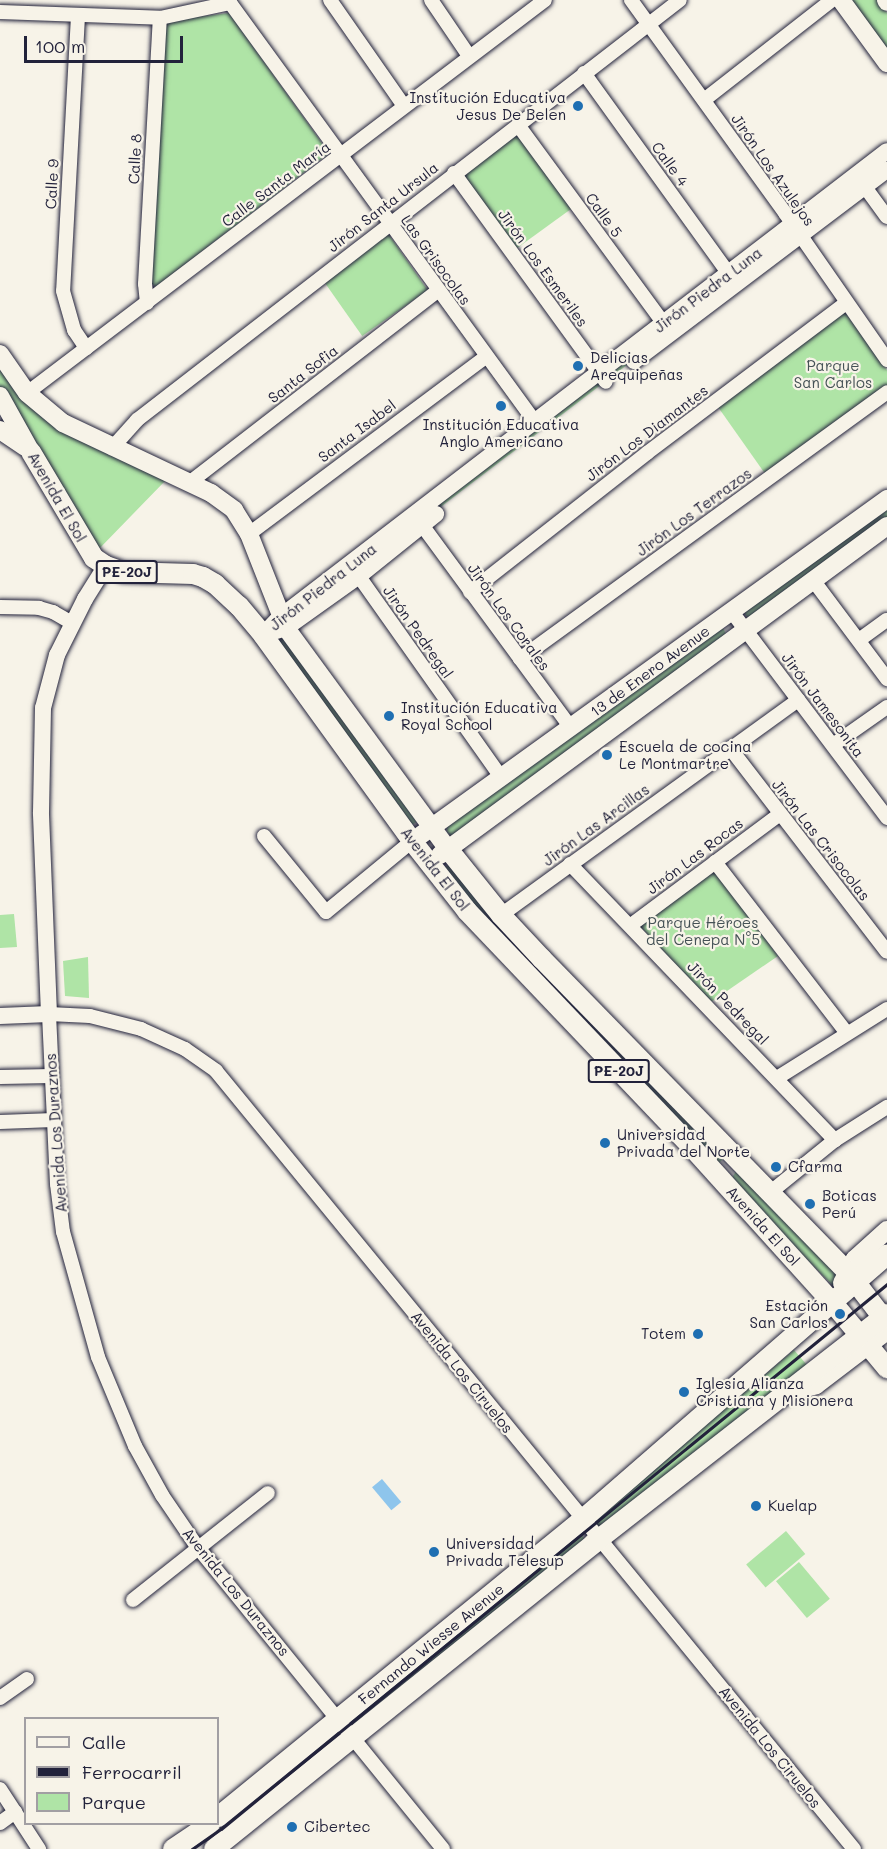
<!DOCTYPE html>
<html>
<head>
<meta charset="utf-8">
<style>
  body { margin:0 }
  #map { position:relative; width:887px; height:1849px; overflow:hidden; background:#f7f3e8; font-family:Mali,sans-serif }
  div>[style] { position:absolute }
  [style*='--x'] { left:calc(var(--x)*1px); top:calc(var(--y)*1px); width:calc(var(--w)*1px); rotate:calc(var(--a)*1deg) }
  .green>* { inset:0; background:#afe4a6; transform-origin:0 0 }
  .water>* { inset:0; background:#8ec5ec; transform-origin:0 0 }
  .roads { filter:drop-shadow(0 0 2px #22223b) drop-shadow(0 0 2px #22223b) }
  .minor>* { height:14px; margin:-7px; padding:0 7px; transform-origin:7px; border-radius:7px; background:#f7f3e8 }
  .tertiary>* { height:16px; margin:-8px; padding:0 8px; transform-origin:8px; border-radius:8px; background:#f7f3e8 }
  .secondary>* { height:18px; margin:-9px; padding:0 9px; transform-origin:9px; border-radius:9px; background:#f7f3e8 }
  .primary>* { height:20px; margin:-10px; padding:0 10px; transform-origin:10px; border-radius:10px; background:#f7f3e8 }
  .rail>* { height:3px; margin:-1.5px; padding:0 1.5px; transform-origin:1.5px; border-radius:1.5px; background:#22223b }
  .dots>* { width:16px; height:16px; translate:-50% -50%; box-sizing:border-box; border:3px solid #f7f3e8; border-radius:50% }
  span { translate:-50% -50%; white-space:nowrap; text-align:center; line-height:1.15; -webkit-text-stroke:4.5px #f7f3e8; paint-order:stroke }
  .shield-label span { padding:2px 4px; background:#f7f3e8; border:2px solid; border-radius:4px; -webkit-text-stroke-width:0 }
  .shield-label { font-size:14px; color:#22223b; font-weight:700 }
  .poi-label { font-size:15px; color:#22223b }
  .right { translate:-100% -50%; text-align:right }
  .left { translate:0 -50%; text-align:left }
  .street-label { font-size:15px; color:#22223b }
  .park-label { font-size:15px; color:#455256 }
  .legend { position:absolute; left:24px; top:1717px; width:195px; height:108px; box-sizing:border-box; background:#f7f3e8; border:2px solid #a29fa3; margin:0; padding:8px 10px; list-style:none; font-size:18px; color:#22223b }
  .legend li { display:flex; align-items:center; gap:12px; height:30px }
  .legend b { width:30px; border:2px solid #a29fa3 }
  .scale { position:absolute; left:24px; top:36px; width:159px; height:27px; box-sizing:border-box; border:3px solid #22223b; border-top:0; padding-left:8px; font-size:18px; line-height:21px; white-space:nowrap; color:#22223b; -webkit-text-stroke:4px #f7f3e8; paint-order:stroke }
</style>
</head>
<body>
<div id="map">
  <div class="green">
    <div style="clip-path:polygon(844px 0,878px 0,887px 13px,887px 58px)"></div>
    <div style="clip-path:polygon(229px 13px,329px 153px,156px 287px,151px 283px,164px 21px)"></div>
    <div style="left:519px;top:133px;width:92px;height:72px;rotate:54deg"></div>
    <div style="left:387px;top:232px;width:71px;height:80px;rotate:55deg"></div>
    <div style="clip-path:polygon(786px 238px,787px 243px,291px 621px,288px 616px)"></div>
    <div style="clip-path:polygon(844px 311px,887px 370px,887px 387px,766px 475px,718px 407px)"></div>
    <div style="clip-path:polygon(0 364px,15px 387px,166px 480px,98px 550px,0 387px)"></div>
    <div style="clip-path:polygon(887px 505px,887px 521px,748px 618px,744px 613px)"></div>
    <div style="clip-path:polygon(723px 628px,726px 634px,452px 837px,447px 832px,447px 826px)"></div>
    <div style="left:283px;top:637px;width:228px;height:7px;rotate:54deg"></div>
    <div style="clip-path:polygon(451px 864px,724px 1158px,719px 1163px,500px 943px,443px 868px)"></div>
    <div style="clip-path:polygon(713px 868px,778px 956px,711px 1002px,637px 923px)"></div>
    <div style="clip-path:polygon(14px 914px,17px 947px,0 948px,0 915px)"></div>
    <div style="clip-path:polygon(88px 957px,89px 998px,65px 996px,63px 961px)"></div>
    <div style="clip-path:polygon(737px 1170px,842px 1280px,836px 1289px,730px 1181px)"></div>
    <div style="clip-path:polygon(794px 1350px,807px 1365px,597px 1529px,593px 1519px)"></div>
    <div style="left:786px;top:1531px;width:30px;height:52px;rotate:50deg"></div>
    <div style="clip-path:polygon(580px 1533px,585px 1539px,353px 1729px,348px 1721px)"></div>
    <div style="left:799px;top:1562px;width:48px;height:30px;rotate:50deg"></div>
  </div>
  <div class="water">
    <div style="left:382px;top:1479px;width:30px;height:13px;rotate:50deg"></div>
  </div>
  <div class="roads">
    <div class="minor">
      <div style="--x:228;--y:0;--w:522;--a:53.96"></div>
      <div style="--x:330;--y:0;--w:129;--a:55.1"></div>
      <div style="--x:431;--y:0;--w:68;--a:55.8"></div>
      <div style="--x:631;--y:0;--w:263;--a:54.1"></div>
      <div style="--x:785;--y:213;--w:179;--a:55.2"></div>
      <div style="--x:0;--y:12;--w:160;--a:2.1"></div>
      <div style="--x:160;--y:18;--w:72;--a:-12.1"></div>
      <div style="--x:78;--y:16;--w:275;--a:93.1"></div>
      <div style="--x:63;--y:291;--w:41;--a:74.2"></div>
      <div style="--x:74;--y:330;--w:22;--a:56"></div>
      <div style="--x:584;--y:73;--w:248;--a:54.2"></div>
      <div style="--x:704;--y:100;--w:162;--a:-38"></div>
      <div style="--x:518;--y:125;--w:247;--a:53.7"></div>
      <div style="--x:454;--y:173;--w:258;--a:54"></div>
      <div style="--x:865;--y:187;--w:37;--a:54"></div>
      <div style="--x:147;--y:303;--w:19;--a:-96"></div>
      <div style="--x:145;--y:284;--w:266;--a:-86.8"></div>
      <div style="--x:27;--y:393;--w:650;--a:-37.19"></div>
      <div style="--x:112;--y:448;--w:38;--a:-48"></div>
      <div style="--x:137;--y:420;--w:686;--a:-37.72"></div>
      <div style="--x:189;--y:483;--w:314;--a:-37.7"></div>
      <div style="--x:422;--y:525;--w:252;--a:53.7"></div>
      <div style="--x:249;--y:534;--w:296;--a:-36.8"></div>
      <div style="--x:353;--y:568;--w:256;--a:54.7"></div>
      <div style="--x:813;--y:580;--w:124;--a:53.2"></div>
      <div style="--x:470;--y:592;--w:225;--a:-38.1"></div>
      <div style="--x:647;--y:453;--w:249;--a:-37"></div>
      <div style="--x:0;--y:607;--w:39;--a:1"></div>
      <div style="--x:39;--y:608;--w:15;--a:16"></div>
      <div style="--x:53;--y:612;--w:22;--a:30"></div>
      <div style="--x:732;--y:612;--w:258;--a:53"></div>
      <div style="--x:859;--y:640;--w:34;--a:-36"></div>
      <div style="--x:520;--y:659;--w:454;--a:-36"></div>
      <div style="--x:833;--y:745;--w:66;--a:-35.1"></div>
      <div style="--x:730;--y:748;--w:257;--a:52.4"></div>
      <div style="--x:264;--y:836;--w:98;--a:50.8"></div>
      <div style="--x:326;--y:912;--w:112;--a:-39.5"></div>
      <div style="--x:715;--y:862;--w:215;--a:52.4"></div>
      <div style="--x:570;--y:864;--w:383;--a:46.2"></div>
      <div style="--x:501;--y:915;--w:367;--a:-35.9"></div>
      <div style="--x:631;--y:925;--w:186;--a:-36.7"></div>
      <div style="--x:0;--y:1077;--w:52;--a:-1.1"></div>
      <div style="--x:777;--y:1078;--w:130;--a:-32.1"></div>
      <div style="--x:0;--y:1122;--w:54;--a:-2.1"></div>
      <div style="--x:772;--y:1191;--w:81;--a:-39"></div>
      <div style="--x:835;--y:1140;--w:62;--a:-32.4"></div>
      <div style="--x:133;--y:1600;--w:172;--a:-38.4"></div>
      <div style="--x:0;--y:1698;--w:33;--a:-35"></div>
      <div style="--x:0;--y:1789;--w:72;--a:57"></div>
      <div style="--x:0;--y:1823;--w:19;--a:-36"></div>
      <div style="--x:443;--y:1849;--w:388;--a:-129.1"></div>
      <div style="--x:198;--y:1548;--w:64;--a:-124.2"></div>
      <div style="--x:162;--y:1495;--w:56;--a:-118.9"></div>
      <div style="--x:135;--y:1446;--w:96;--a:-112.6"></div>
      <div style="--x:98;--y:1357;--w:130;--a:-105.6"></div>
      <div style="--x:63;--y:1232;--w:48;--a:-97.1"></div>
      <div style="--x:57;--y:1184;--w:170;--a:-92.7"></div>
      <div style="--x:49;--y:1014;--w:41;--a:2.8"></div>
      <div style="--x:90;--y:1016;--w:53;--a:14.3"></div>
      <div style="--x:141;--y:1029;--w:48;--a:24.4"></div>
      <div style="--x:185;--y:1049;--w:38;--a:35"></div>
      <div style="--x:216;--y:1071;--w:1006;--a:50.65"></div>
    </div>
    <div class="tertiary">
      <div style="--x:634;--y:361;--w:317;--a:-37.1"></div>
      <div style="--x:276;--y:631;--w:10;--a:-17"></div>
      <div style="--x:286;--y:628;--w:90;--a:-35.5"></div>
      <div style="--x:359;--y:576;--w:99;--a:-38.8"></div>
      <div style="--x:263;--y:635;--w:25;--a:-47"></div>
      <div style="--x:280;--y:617;--w:765;--a:-37.51"></div>
      <div style="--x:0;--y:1016;--w:49;--a:-2.3"></div>
      <div style="--x:49;--y:1014;--w:202;--a:-92.3"></div>
      <div style="--x:41;--y:812;--w:104;--a:-88.9"></div>
      <div style="--x:43;--y:708;--w:55;--a:-75.2"></div>
      <div style="--x:57;--y:655;--w:63;--a:-63.4"></div>
      <div style="--x:85;--y:599;--w:39;--a:-58"></div>
    </div>
    <div class="secondary">
      <div style="--x:841;--y:0;--w:78;--a:53.9"></div>
      <div style="--x:886;--y:0;--w:2;--a:63"></div>
      <div style="--x:0;--y:354;--w:47;--a:55.3"></div>
      <div style="--x:27;--y:393;--w:47;--a:39.8"></div>
      <div style="--x:63;--y:423;--w:164;--a:25.3"></div>
      <div style="--x:211;--y:493;--w:29;--a:36"></div>
      <div style="--x:234;--y:510;--w:28;--a:58"></div>
      <div style="--x:249;--y:534;--w:101;--a:68.5"></div>
      <div style="--x:286;--y:628;--w:274;--a:53.8"></div>
      <div style="--x:0;--y:396;--w:64;--a:61"></div>
      <div style="--x:0;--y:430;--w:30;--a:34"></div>
      <div style="--x:421;--y:835;--w:575;--a:-35.79"></div>
      <div style="--x:440;--y:855;--w:555;--a:-36.35"></div>
      <div style="--x:842;--y:1283;--w:27;--a:-62"></div>
      <div style="--x:855;--y:1259;--w:43;--a:-42.2"></div>
      <div style="--x:787;--y:1393;--w:30;--a:-15"></div>
      <div style="--x:816;--y:1385;--w:89;--a:-37.3"></div>
    </div>
    <div class="primary">
      <div style="--x:31;--y:452;--w:123;--a:59.3"></div>
      <div style="--x:94;--y:558;--w:14;--a:34"></div>
      <div style="--x:106;--y:566;--w:18;--a:19"></div>
      <div style="--x:123;--y:572;--w:70;--a:1.6"></div>
      <div style="--x:193;--y:574;--w:10;--a:17"></div>
      <div style="--x:203;--y:577;--w:14;--a:30"></div>
      <div style="--x:215;--y:584;--w:33;--a:43"></div>
      <div style="--x:239;--y:606;--w:38;--a:50"></div>
      <div style="--x:263;--y:635;--w:254;--a:54.1"></div>
      <div style="--x:412;--y:841;--w:89;--a:51.8"></div>
      <div style="--x:467;--y:911;--w:323;--a:46.4"></div>
      <div style="--x:690;--y:1145;--w:213;--a:47.9"></div>
      <div style="--x:833;--y:1303;--w:85;--a:50.3"></div>
      <div style="--x:448;--y:849;--w:85;--a:51.2"></div>
      <div style="--x:501;--y:915;--w:60;--a:47"></div>
      <div style="--x:542;--y:959;--w:436;--a:45.7"></div>
      <div style="--x:847;--y:1271;--w:66;--a:52.4"></div>
      <div style="--x:218;--y:1817;--w:471;--a:-39.2"></div>
      <div style="--x:583;--y:1519;--w:403;--a:-41"></div>
      <div style="--x:173;--y:1849;--w:45;--a:-34"></div>
      <div style="--x:214;--y:1849;--w:488;--a:-38.8"></div>
      <div style="--x:594;--y:1543;--w:372;--a:-38"></div>
    </div>
  </div>
  <div class="rail">
    <div style="--x:192;--y:1849;--w:35;--a:-35"></div>
    <div style="--x:221;--y:1829;--w:861;--a:-39.29"></div>
  </div>
  <div class="dots">
    <div style="left:578px;top:106px;background:#1f6fb2"></div>
    <div style="left:578px;top:366px;background:#1f6fb2"></div>
    <div style="left:501px;top:406px;background:#1f6fb2"></div>
    <div style="left:389px;top:716px;background:#1f6fb2"></div>
    <div style="left:607px;top:755px;background:#1f6fb2"></div>
    <div style="left:605px;top:1143px;background:#1f6fb2"></div>
    <div style="left:776px;top:1167px;background:#1f6fb2"></div>
    <div style="left:810px;top:1204px;background:#1f6fb2"></div>
    <div style="left:840px;top:1314px;background:#1f6fb2"></div>
    <div style="left:698px;top:1334px;background:#1f6fb2"></div>
    <div style="left:684px;top:1392px;background:#1f6fb2"></div>
    <div style="left:756px;top:1506px;background:#1f6fb2"></div>
    <div style="left:434px;top:1552px;background:#1f6fb2"></div>
    <div style="left:292px;top:1827px;background:#1f6fb2"></div>
  </div>
  <div class="shield-label">
    <span style="left:127px;top:572px">PE-20J</span>
    <span style="left:619px;top:1071px">PE-20J</span>
  </div>
  <div class="poi-label">
    <span class="right" style="left:566px;top:106px">Institución Educativa<br>Jesus De Belen</span>
    <span class="left" style="left:590px;top:366px">Delicias<br>Arequipeñas</span>
    <span style="left:501px;top:433px">Institución Educativa<br>Anglo Americano</span>
    <span class="left" style="left:401px;top:716px">Institución Educativa<br>Royal School</span>
    <span class="left" style="left:619px;top:755px">Escuela de cocina<br>Le Montmartre</span>
    <span class="left" style="left:617px;top:1143px">Universidad<br>Privada del Norte</span>
    <span class="left" style="left:788px;top:1167px">Cfarma</span>
    <span class="left" style="left:822px;top:1204px">Boticas<br>Perú</span>
    <span class="right" style="left:828px;top:1314px">Estación<br>San Carlos</span>
    <span class="right" style="left:686px;top:1334px">Totem</span>
    <span class="left" style="left:696px;top:1392px">Iglesia Alianza<br>Cristiana y Misionera</span>
    <span class="left" style="left:768px;top:1506px">Kuelap</span>
    <span class="left" style="left:446px;top:1552px">Universidad<br>Privada Telesup</span>
    <span class="left" style="left:304px;top:1827px">Cibertec</span>
  </div>
  <div class="street-label">
    <span style="left:135px;top:159px;rotate:-87deg">Calle 8</span>
    <span style="left:670px;top:164px;rotate:54deg">Calle 4</span>
    <span style="left:773px;top:170px;rotate:55deg">Jirón Los Azulejos</span>
    <span style="left:52px;top:184px;rotate:-87deg">Calle 9</span>
    <span style="left:276px;top:184px;rotate:-37deg">Calle Santa María</span>
    <span style="left:383px;top:207px;rotate:-38deg">Jirón Santa Ursula</span>
    <span style="left:604px;top:215px;rotate:54deg">Calle 5</span>
    <span style="left:436px;top:260px;rotate:54deg">Las Grisocolas</span>
    <span style="left:543px;top:268px;rotate:54deg">Jirón Los Esmeriles</span>
    <span style="left:708px;top:290px;rotate:-37deg">Jirón Piedra Luna</span>
    <span style="left:303px;top:374px;rotate:-38deg">Santa Sofia</span>
    <span style="left:357px;top:431px;rotate:-37deg">Santa Isabel</span>
    <span style="left:647px;top:433px;rotate:-37deg">Jirón Los Diamantes</span>
    <span style="left:57px;top:497px;rotate:60deg">Avenida El Sol</span>
    <span style="left:694px;top:512px;rotate:-36deg">Jirón Los Terrazos</span>
    <span style="left:323px;top:587px;rotate:-38deg">Jirón Piedra Luna</span>
    <span style="left:509px;top:617px;rotate:54deg">Jirón Los Corales</span>
    <span style="left:418px;top:632px;rotate:55deg">Jirón Pedregal</span>
    <span style="left:650px;top:671px;rotate:-36deg">13 de Enero Avenue</span>
    <span style="left:823px;top:705px;rotate:53deg">Jirón Jamesonita</span>
    <span style="left:596px;top:825px;rotate:-36deg">Jirón Las Arcillas</span>
    <span style="left:821px;top:840px;rotate:52deg">Jirón Las Crisocolas</span>
    <span style="left:695px;top:856px;rotate:-37deg">Jirón Las Rocas</span>
    <span style="left:435px;top:869px;rotate:52deg">Avenida El Sol</span>
    <span style="left:728px;top:1003px;rotate:46deg">Jirón Pedregal</span>
    <span style="left:56px;top:1133px;rotate:-94deg">Avenida Los Duraznos</span>
    <span style="left:763px;top:1226px;rotate:48deg">Avenida El Sol</span>
    <span style="left:462px;top:1372px;rotate:51deg">Avenida Los Ciruelos</span>
    <span style="left:236px;top:1592px;rotate:51deg">Avenida Los Duraznos</span>
    <span style="left:431px;top:1644px;rotate:-39deg">Fernando Wiesse Avenue</span>
    <span style="left:770px;top:1747px;rotate:51deg">Avenida Los Ciruelos</span>
  </div>
  <div class="park-label">
    <span style="left:833px;top:374px">Parque<br>San Carlos</span>
    <span style="left:703px;top:931px">Parque Héroes<br>del Cenepa N°5</span>
  </div>
  <ul class="legend">
  <li><b style="height:8px;background:#f7f3e8"></b>Calle</li>
  <li><b style="height:8px;background:#22223b"></b>Ferrocarril</li>
  <li><b style="height:16px;background:#afe4a6"></b>Parque</li>
  </ul>
  <div class="scale">100 m</div>
</div>
</body>
</html>
